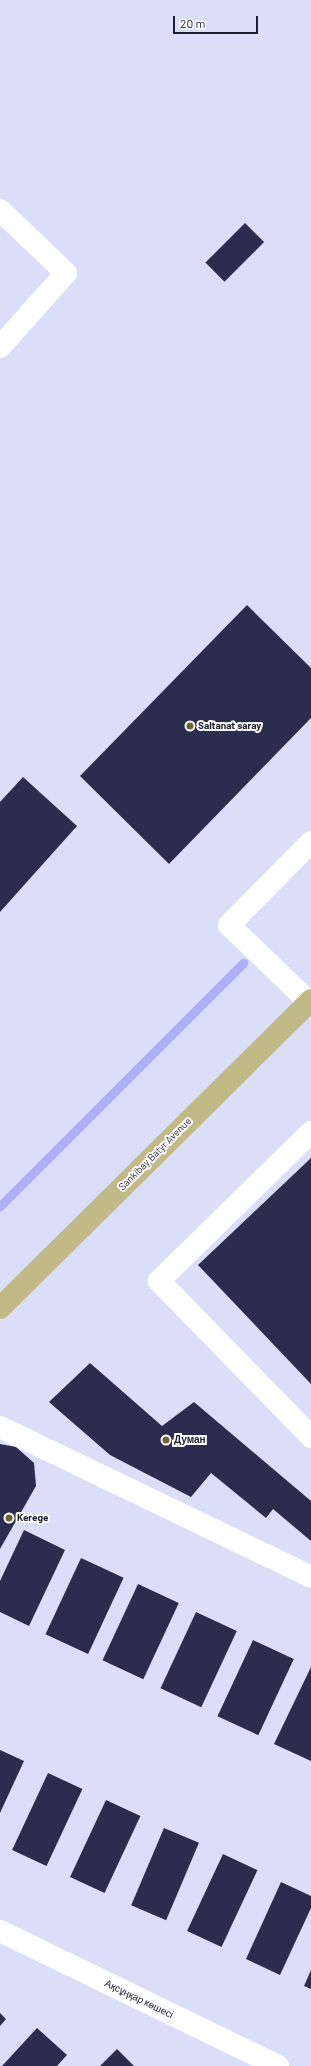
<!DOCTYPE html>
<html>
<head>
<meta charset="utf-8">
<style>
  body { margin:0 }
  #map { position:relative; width:311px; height:2066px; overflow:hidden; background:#dbdef8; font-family:Barlow,sans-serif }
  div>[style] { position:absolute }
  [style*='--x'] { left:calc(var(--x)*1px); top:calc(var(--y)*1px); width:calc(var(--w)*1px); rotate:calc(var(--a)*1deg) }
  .stream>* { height:9px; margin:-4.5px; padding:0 4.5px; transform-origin:4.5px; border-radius:4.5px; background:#aaaff6 }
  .building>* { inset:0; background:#2c2d4e; transform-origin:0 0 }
  .minor>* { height:22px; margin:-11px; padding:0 11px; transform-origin:11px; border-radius:11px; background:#fff }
  .major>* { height:22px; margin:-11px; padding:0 11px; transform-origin:11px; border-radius:11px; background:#c1b986 }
  .dots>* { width:11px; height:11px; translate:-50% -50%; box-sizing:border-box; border:2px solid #fff; border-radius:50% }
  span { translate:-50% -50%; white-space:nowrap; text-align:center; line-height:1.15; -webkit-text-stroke:4px #fff; paint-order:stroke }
  .poi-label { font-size:10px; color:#1e1f2f; font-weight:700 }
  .left { translate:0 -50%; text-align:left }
  .street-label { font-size:10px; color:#1e1f2f }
  .scale { position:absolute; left:173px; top:16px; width:85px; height:18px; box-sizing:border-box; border:2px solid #1e1f2f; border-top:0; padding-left:5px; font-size:12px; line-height:14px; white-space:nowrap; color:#1e1f2f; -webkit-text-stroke:3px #fff; paint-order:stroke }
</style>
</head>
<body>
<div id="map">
  <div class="stream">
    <div style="--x:0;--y:1206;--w:344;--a:-45"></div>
  </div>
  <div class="building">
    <div style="left:245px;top:223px;width:27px;height:56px;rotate:45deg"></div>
    <div style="clip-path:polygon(247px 605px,311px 668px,311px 718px,169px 864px,80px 776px)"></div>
    <div style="clip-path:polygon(23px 777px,77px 826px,0 912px,0 802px)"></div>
    <div style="clip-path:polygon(311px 1158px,311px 1384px,198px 1265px)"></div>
    <div style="clip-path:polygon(90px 1363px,162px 1426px,194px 1402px,311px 1501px,311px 1541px,273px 1509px,266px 1518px,211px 1473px,191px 1497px,110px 1455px,49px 1402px)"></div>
    <div style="clip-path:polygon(0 1444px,16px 1447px,34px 1463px,36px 1486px,0 1549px)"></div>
    <div style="clip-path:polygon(24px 1530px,65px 1550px,29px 1626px,0 1612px,0 1581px)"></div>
    <div style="left:81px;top:1558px;width:47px;height:84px;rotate:25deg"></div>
    <div style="left:138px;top:1584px;width:45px;height:84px;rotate:25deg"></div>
    <div style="left:196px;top:1612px;width:45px;height:84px;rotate:25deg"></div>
    <div style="left:253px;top:1640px;width:45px;height:84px;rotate:25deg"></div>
    <div style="clip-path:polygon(311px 1667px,311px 1761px,274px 1744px)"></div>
    <div style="clip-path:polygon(0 1750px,24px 1761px,0 1813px)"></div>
    <div style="left:48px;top:1773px;width:38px;height:85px;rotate:25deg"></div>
    <div style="left:106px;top:1800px;width:38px;height:85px;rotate:25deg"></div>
    <div style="left:164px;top:1828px;width:38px;height:84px;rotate:23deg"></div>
    <div style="left:223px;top:1854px;width:38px;height:85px;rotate:25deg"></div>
    <div style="clip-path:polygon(281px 1882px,311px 1896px,311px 1908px,280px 1975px,246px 1959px)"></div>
    <div style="clip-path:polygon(311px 1970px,311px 1989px,304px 1986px)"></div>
    <div style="clip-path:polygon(0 2013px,6px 2019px,0 2026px)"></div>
    <div style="clip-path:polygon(37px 2028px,67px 2055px,57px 2066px,2px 2066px)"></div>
    <div style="clip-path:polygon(117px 2049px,134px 2066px,100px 2066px)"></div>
  </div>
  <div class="minor">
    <div style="--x:0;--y:210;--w:91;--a:43.7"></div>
    <div style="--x:66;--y:273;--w:99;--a:131.7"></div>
    <div style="--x:309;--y:1002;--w:111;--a:-136.1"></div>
    <div style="--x:229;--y:925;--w:117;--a:-45.3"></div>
    <div style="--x:311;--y:1132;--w:213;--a:135.6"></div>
    <div style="--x:159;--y:1281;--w:218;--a:45.7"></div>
    <div style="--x:0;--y:1427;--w:345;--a:25.7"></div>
    <div style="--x:0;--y:1931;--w:309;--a:25.9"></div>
  </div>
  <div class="major">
    <div style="--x:0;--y:1308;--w:438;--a:-44.7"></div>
  </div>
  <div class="dots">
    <div style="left:190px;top:726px;background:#6c6531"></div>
    <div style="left:166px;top:1440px;background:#6c6531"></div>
    <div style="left:9px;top:1518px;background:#6c6531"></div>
  </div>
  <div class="poi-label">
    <span class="left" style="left:198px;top:726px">Saltanat saray</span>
    <span class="left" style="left:174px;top:1440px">Думан</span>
    <span class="left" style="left:17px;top:1518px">Kerege</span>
  </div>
  <div class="street-label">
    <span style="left:155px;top:1154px;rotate:-45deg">Sankibay Batyr Avenue</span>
    <span style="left:139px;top:1999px;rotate:26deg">Ақсұңқар көшесі</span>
  </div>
  <div class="scale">20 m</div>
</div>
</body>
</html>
